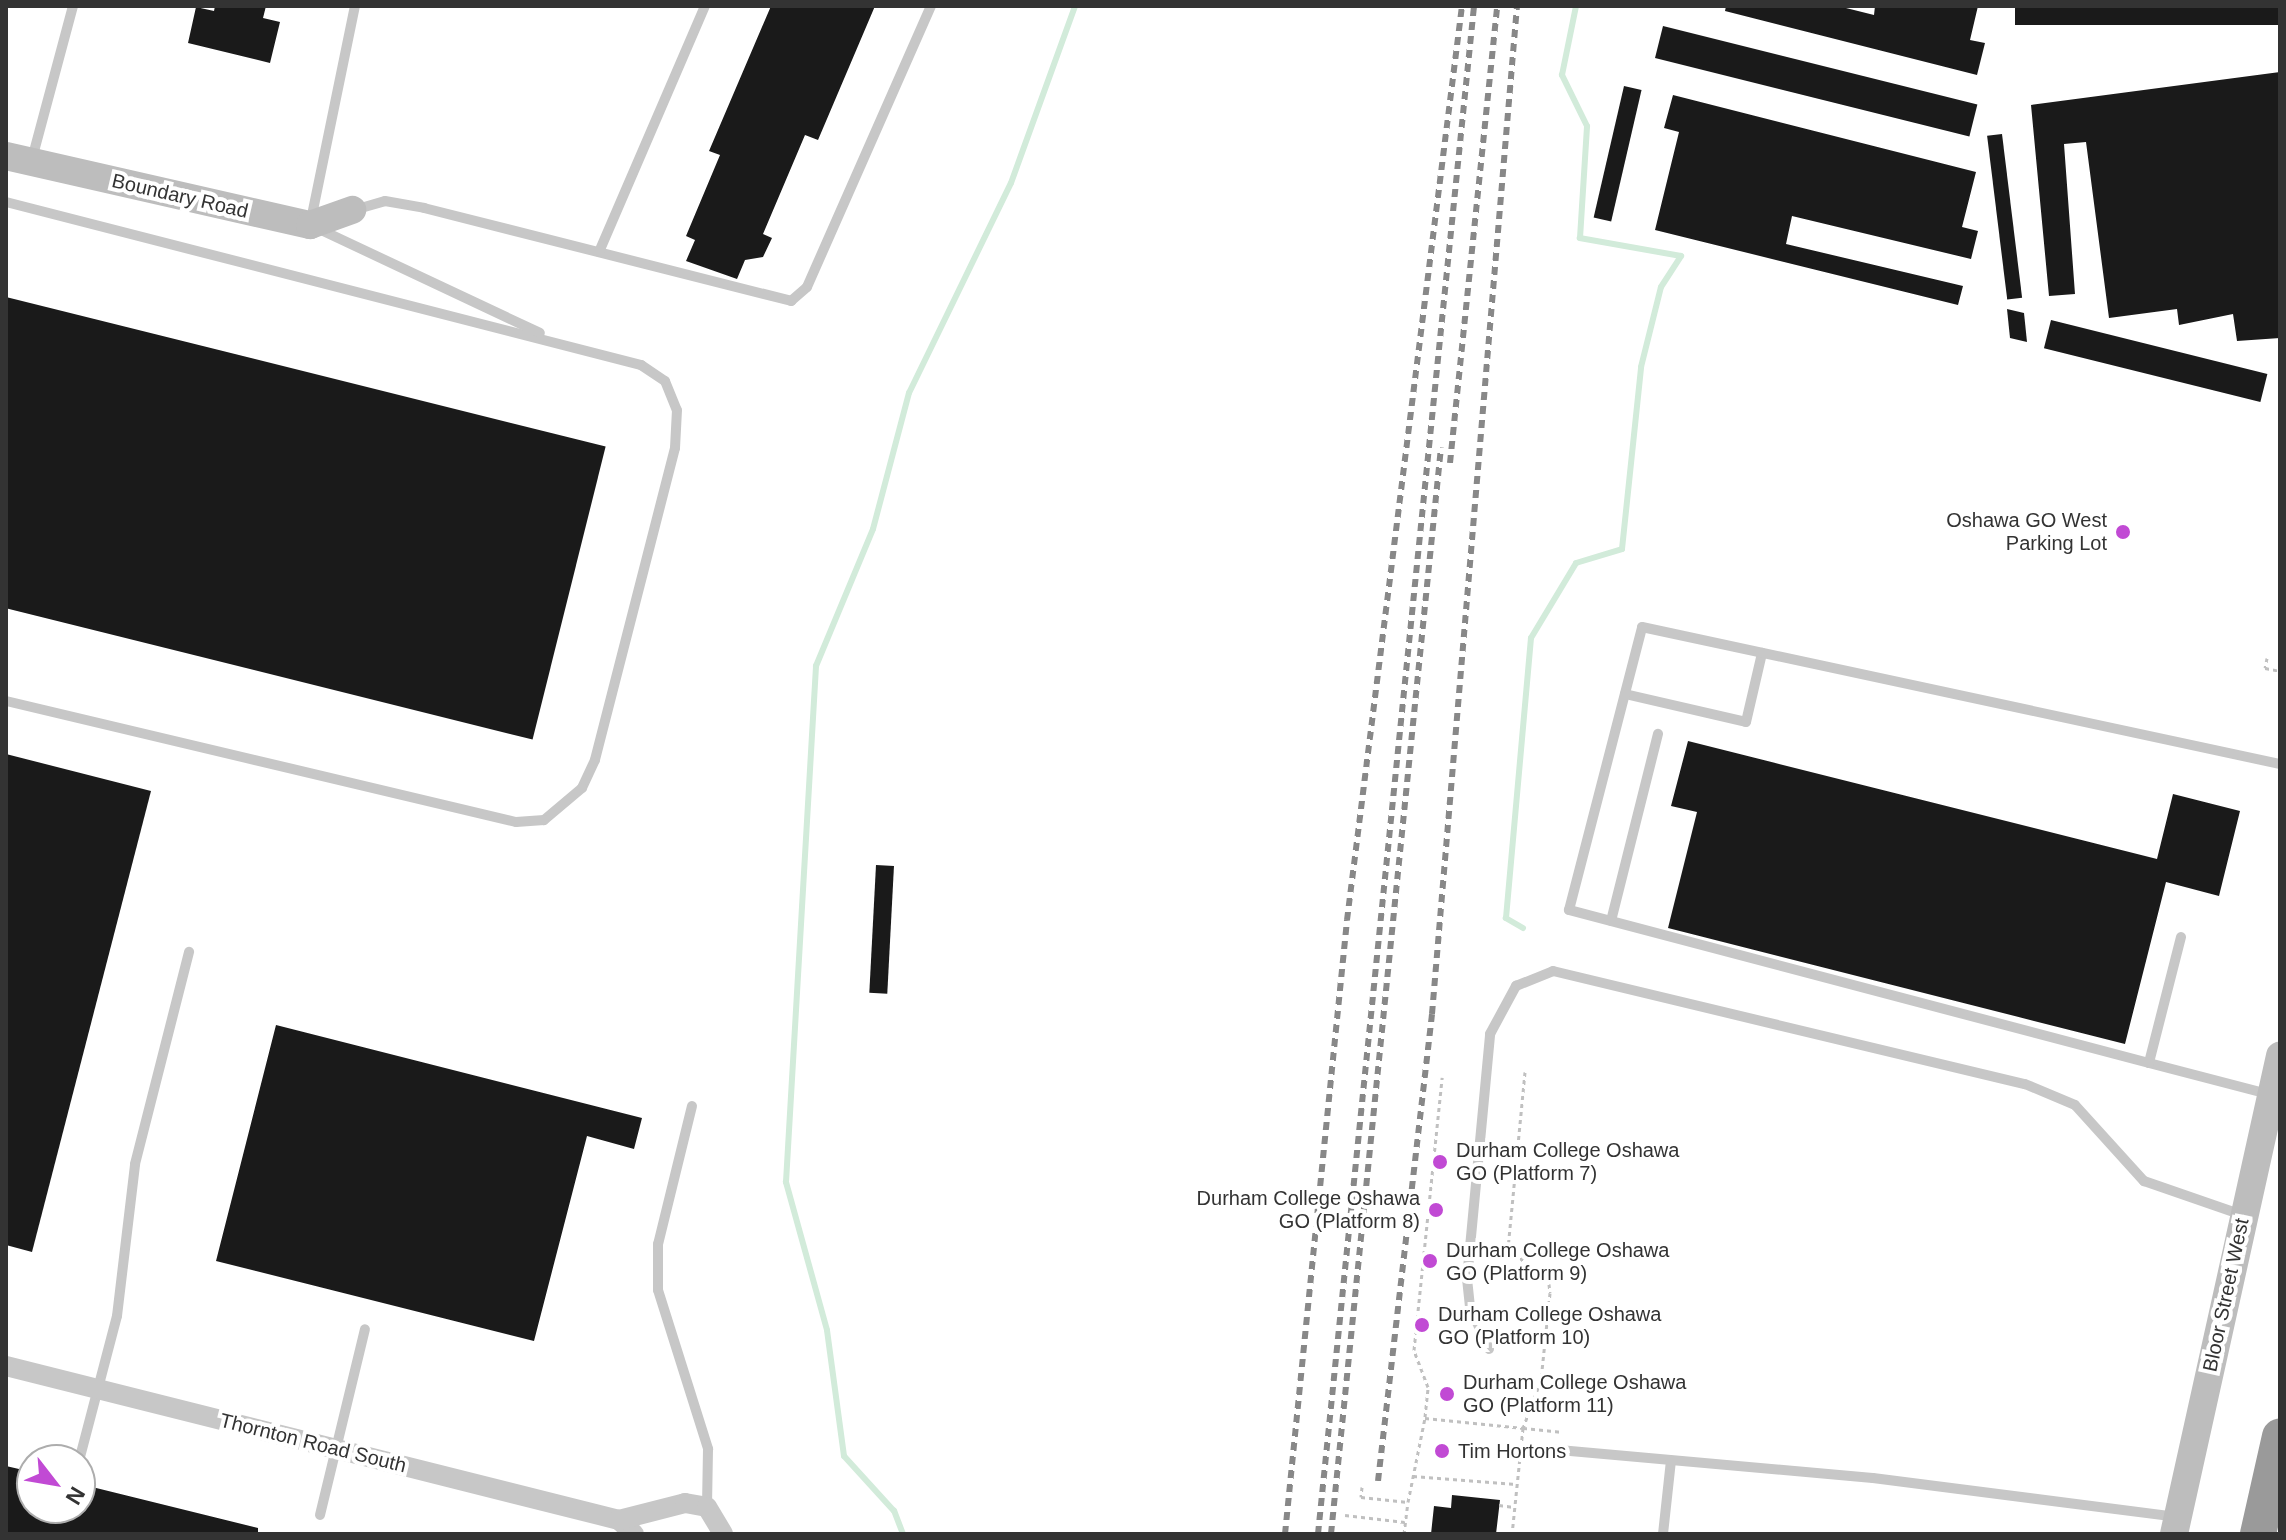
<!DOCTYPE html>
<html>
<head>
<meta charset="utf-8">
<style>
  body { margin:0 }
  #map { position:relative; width:2286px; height:1540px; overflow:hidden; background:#fff; font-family:Helvetica,sans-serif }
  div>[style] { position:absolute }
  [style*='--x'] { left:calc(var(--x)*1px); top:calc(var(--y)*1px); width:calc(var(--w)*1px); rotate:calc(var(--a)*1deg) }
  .stream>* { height:6px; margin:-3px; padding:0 3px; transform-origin:3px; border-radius:3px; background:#d2ebda }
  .building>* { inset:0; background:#1a1a1a; transform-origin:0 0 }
  .path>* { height:3px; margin-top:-1.5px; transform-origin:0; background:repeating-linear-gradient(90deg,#c0c0c0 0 4px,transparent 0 8px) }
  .lane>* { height:10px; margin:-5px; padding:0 5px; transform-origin:5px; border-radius:5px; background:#c7c7c7 }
  .street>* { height:20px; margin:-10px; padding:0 10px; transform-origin:10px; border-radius:10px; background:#c7c7c7 }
  .secondary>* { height:28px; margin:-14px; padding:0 14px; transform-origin:14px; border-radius:14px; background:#bdbdbd }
  .highway>* { height:36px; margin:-18px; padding:0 18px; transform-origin:18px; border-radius:18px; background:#9a9a9a }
  .rail>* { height:6px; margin-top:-3px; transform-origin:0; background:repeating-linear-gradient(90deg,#888 0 8px,transparent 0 14px) }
  .dots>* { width:22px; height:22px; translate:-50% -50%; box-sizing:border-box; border:4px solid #fff; border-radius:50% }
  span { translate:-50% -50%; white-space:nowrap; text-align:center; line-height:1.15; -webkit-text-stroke:8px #fff; paint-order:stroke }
  .street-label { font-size:20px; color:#333 }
  .poi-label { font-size:20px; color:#333 }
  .right { translate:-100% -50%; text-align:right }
  .left { translate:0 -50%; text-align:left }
  .frame { position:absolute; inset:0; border:8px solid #333; pointer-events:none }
  .north { position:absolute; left:16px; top:1444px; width:80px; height:80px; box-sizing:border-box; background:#fff; border:2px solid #adadad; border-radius:50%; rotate:121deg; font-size:22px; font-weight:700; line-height:32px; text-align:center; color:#333 }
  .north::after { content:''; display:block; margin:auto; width:28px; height:36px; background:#c14ad4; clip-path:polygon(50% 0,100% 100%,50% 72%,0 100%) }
</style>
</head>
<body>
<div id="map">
  <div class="stream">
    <div style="--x:1523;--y:928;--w:20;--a:-150"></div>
    <div style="--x:1506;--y:918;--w:281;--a:-84.9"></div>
    <div style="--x:1531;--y:638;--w:87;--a:-59"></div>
    <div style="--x:1576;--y:563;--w:48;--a:-16.9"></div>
    <div style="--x:1622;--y:549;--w:183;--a:-84"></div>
    <div style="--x:1641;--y:367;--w:82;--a:-76"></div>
    <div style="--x:1661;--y:287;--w:37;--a:-57"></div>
    <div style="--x:1681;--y:256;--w:103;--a:-169.9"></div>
    <div style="--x:1580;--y:238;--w:112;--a:-86.4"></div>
    <div style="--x:1587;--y:126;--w:57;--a:-116.1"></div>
    <div style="--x:1562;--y:75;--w:70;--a:-78.5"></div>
    <div style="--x:903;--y:1534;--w:25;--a:-111"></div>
    <div style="--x:894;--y:1511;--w:74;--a:-132.3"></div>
    <div style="--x:844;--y:1456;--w:127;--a:-97.7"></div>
    <div style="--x:827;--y:1330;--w:154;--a:-105.5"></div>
    <div style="--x:786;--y:1182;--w:517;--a:-86.67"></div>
    <div style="--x:816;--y:666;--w:148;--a:-67.4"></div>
    <div style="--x:873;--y:529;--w:141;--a:-75.2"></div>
    <div style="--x:909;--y:393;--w:233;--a:-64.1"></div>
    <div style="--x:1011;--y:183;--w:188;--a:-70.1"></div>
  </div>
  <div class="building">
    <div style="clip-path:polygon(215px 6px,266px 6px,263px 18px,280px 22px,270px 63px,188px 43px,196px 7px,214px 11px)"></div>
    <div style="clip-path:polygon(771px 6px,875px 6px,818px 140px,805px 135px,763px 234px,772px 238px,763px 257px,745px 260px,737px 279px,686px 261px,695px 240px,686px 236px,720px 155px,709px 151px)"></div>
    <div style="clip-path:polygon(1726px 6px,1838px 6px,1874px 15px,1875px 6px,1978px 6px,1970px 40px,1985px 43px,1977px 75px,1725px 11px)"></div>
    <div style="left:2280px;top:8px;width:17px;height:265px;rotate:90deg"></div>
    <div style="left:1663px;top:26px;width:324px;height:33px;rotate:14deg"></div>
    <div style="clip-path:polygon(2280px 72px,2280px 338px,2237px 341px,2233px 314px,2179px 325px,2177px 309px,2109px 318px,2086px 142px,2064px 144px,2075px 294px,2049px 296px,2031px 105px)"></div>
    <div style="left:1624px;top:86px;width:18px;height:135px;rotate:13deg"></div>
    <div style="clip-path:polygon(1673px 95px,1976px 172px,1962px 227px,1978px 231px,1971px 259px,1792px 216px,1786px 244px,1963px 286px,1958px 305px,1655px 230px,1679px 132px,1664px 128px)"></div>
    <div style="left:2002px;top:134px;width:165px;height:15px;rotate:83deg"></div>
    <div style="left:6px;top:297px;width:618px;height:302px;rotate:14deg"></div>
    <div style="clip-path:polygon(2007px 309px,2024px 313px,2027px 342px,2010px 338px)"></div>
    <div style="left:2051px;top:320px;width:223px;height:29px;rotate:14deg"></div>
    <div style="clip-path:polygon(1688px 741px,2157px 859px,2173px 794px,2240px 811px,2219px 896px,2166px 882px,2125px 1044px,1668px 928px,1697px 812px,1671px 806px)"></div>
    <div style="clip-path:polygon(6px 754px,151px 791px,32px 1252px,6px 1245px)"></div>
    <div style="left:876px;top:865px;width:18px;height:128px;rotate:3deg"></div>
    <div style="clip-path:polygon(276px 1025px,642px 1118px,634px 1149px,587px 1136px,534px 1341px,216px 1261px)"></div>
    <div style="clip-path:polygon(6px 1466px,32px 1472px,32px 1508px,80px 1508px,80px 1484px,258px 1528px,258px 1534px,6px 1534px)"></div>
    <div style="clip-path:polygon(1452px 1495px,1500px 1500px,1496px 1534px,1431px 1534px,1434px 1506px,1451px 1508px)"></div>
  </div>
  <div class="path">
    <div style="--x:2267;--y:658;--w:10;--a:101"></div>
    <div style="--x:2265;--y:668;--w:15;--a:11"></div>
    <div style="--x:1525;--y:1072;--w:176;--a:95.5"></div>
    <div style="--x:1508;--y:1247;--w:55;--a:42.1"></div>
    <div style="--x:1549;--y:1284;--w:9;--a:84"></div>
    <div style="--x:1550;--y:1293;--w:87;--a:95.9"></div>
    <div style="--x:1541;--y:1380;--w:51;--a:110.6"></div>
    <div style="--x:1523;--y:1428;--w:40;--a:5.7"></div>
    <div style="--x:1425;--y:1417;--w:30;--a:-84"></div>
    <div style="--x:1428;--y:1387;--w:40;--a:-111"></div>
    <div style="--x:1414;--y:1350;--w:274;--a:-84.1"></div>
    <div style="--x:1413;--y:1476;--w:103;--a:4.4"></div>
    <div style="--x:1362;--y:1487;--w:10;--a:96"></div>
    <div style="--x:1361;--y:1497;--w:47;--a:6.1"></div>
    <div style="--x:1408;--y:1502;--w:86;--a:-78.6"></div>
    <div style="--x:1425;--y:1418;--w:99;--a:5.8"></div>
    <div style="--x:1523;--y:1428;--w:107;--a:95.9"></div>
    <div style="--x:1499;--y:1505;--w:15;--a:8"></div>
    <div style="--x:1345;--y:1515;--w:60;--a:6.7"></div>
    <div style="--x:1404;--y:1534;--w:32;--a:-83"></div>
  </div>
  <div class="lane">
    <div style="--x:32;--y:159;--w:158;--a:-75"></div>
    <div style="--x:6;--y:202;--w:656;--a:14.4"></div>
    <div style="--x:641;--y:365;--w:29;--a:34"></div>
    <div style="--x:665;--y:381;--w:31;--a:68"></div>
    <div style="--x:677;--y:410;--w:38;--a:93"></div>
    <div style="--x:675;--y:448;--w:322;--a:104.4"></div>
    <div style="--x:595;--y:760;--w:31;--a:115"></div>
    <div style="--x:582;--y:788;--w:50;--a:139.9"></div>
    <div style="--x:544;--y:820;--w:28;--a:176"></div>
    <div style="--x:516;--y:822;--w:524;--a:-166.65"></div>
    <div style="--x:354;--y:210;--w:32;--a:-16"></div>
    <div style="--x:385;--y:201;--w:40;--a:10"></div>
    <div style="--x:424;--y:208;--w:379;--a:14.2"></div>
    <div style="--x:791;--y:301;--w:21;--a:-41"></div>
    <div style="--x:807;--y:287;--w:307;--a:-66.2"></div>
    <div style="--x:311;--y:220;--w:218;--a:-78.4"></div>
    <div style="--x:319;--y:229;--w:244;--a:25.2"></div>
    <div style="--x:599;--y:252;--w:268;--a:-66.7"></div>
    <div style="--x:1625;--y:694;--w:124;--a:13"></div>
    <div style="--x:1746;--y:722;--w:71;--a:-76.9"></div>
    <div style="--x:1611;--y:921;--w:193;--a:-75.9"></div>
    <div style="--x:2181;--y:937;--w:130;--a:104.3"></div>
    <div style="--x:2149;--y:1063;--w:123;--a:14.6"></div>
    <div style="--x:2149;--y:1063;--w:600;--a:-165.22"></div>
    <div style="--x:1569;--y:910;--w:292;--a:-75.5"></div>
    <div style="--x:1642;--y:627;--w:653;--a:12.12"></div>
    <div style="--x:692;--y:1106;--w:142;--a:103.8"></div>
    <div style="--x:658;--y:1244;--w:46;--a:90"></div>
    <div style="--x:658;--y:1290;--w:167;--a:72.5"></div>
    <div style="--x:708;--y:1449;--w:58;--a:91"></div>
    <div style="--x:1489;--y:1349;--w:46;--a:-114.3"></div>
    <div style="--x:1470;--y:1307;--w:28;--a:-96"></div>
    <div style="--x:1467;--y:1279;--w:246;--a:-84.6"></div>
    <div style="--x:1490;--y:1034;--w:55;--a:-61.6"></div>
    <div style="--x:1516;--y:986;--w:40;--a:-22"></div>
    <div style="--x:1553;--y:971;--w:485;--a:13.5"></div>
    <div style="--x:2025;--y:1084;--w:54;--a:22.8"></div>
    <div style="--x:2075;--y:1105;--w:103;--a:47.8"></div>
    <div style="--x:2144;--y:1181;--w:104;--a:19.1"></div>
    <div style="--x:1548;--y:1449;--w:326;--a:5.1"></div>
    <div style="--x:1873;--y:1478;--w:306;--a:7.3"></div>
    <div style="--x:80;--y:1457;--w:146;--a:-75.3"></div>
    <div style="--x:117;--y:1316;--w:153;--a:-83.2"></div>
    <div style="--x:135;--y:1164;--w:219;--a:-75.7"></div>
    <div style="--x:320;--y:1515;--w:191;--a:-76.4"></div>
    <div style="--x:1663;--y:1534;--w:74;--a:-83.8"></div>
  </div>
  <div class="street">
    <div style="--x:6;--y:1366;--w:632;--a:14.1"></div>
    <div style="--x:634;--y:1534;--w:21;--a:-137"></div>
    <div style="--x:619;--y:1520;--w:68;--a:-14.4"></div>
    <div style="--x:685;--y:1503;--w:22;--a:10"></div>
    <div style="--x:707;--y:1507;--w:31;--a:59"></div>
  </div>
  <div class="secondary">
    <div style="--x:6;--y:156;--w:312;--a:12.8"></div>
    <div style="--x:310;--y:225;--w:45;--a:-19.7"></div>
    <div style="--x:2174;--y:1534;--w:490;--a:-77.5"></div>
  </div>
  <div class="highway">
    <div style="--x:2258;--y:1534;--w:100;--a:-77.3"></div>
  </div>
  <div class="rail">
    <div style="--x:1450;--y:463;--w:459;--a:-84.1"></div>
    <div style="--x:1378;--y:1481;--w:470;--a:-83.4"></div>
    <div style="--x:1432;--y:1014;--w:1012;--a:-85.18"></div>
    <div style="--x:1285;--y:1534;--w:617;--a:-84.23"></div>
    <div style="--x:1347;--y:920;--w:921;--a:-82.83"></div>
    <div style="--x:1318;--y:1534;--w:1536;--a:-84.17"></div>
    <div style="--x:1331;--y:1534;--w:1092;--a:-84.22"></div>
  </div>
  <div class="dots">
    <div style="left:2123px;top:532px;background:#c14ad4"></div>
    <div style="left:1440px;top:1162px;background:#c14ad4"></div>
    <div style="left:1436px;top:1210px;background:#c14ad4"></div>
    <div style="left:1430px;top:1261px;background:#c14ad4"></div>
    <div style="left:1422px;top:1325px;background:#c14ad4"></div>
    <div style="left:1447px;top:1394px;background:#c14ad4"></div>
    <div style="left:1442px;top:1451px;background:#c14ad4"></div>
  </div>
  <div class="street-label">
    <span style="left:180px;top:196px;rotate:13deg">Boundary Road</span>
    <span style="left:2226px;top:1295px;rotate:-78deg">Bloor Street West</span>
    <span style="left:313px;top:1443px;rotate:14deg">Thornton Road South</span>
  </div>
  <div class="poi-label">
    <span class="right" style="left:2107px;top:532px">Oshawa GO West<br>Parking Lot</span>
    <span class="left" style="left:1456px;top:1162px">Durham College Oshawa<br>GO (Platform 7)</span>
    <span class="right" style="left:1420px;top:1210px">Durham College Oshawa<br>GO (Platform 8)</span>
    <span class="left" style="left:1446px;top:1262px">Durham College Oshawa<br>GO (Platform 9)</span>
    <span class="left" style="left:1438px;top:1326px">Durham College Oshawa<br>GO (Platform 10)</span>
    <span class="left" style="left:1463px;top:1394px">Durham College Oshawa<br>GO (Platform 11)</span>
    <span class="left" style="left:1458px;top:1451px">Tim Hortons</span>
  </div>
  <div class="frame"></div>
  <div class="north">N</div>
</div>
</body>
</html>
